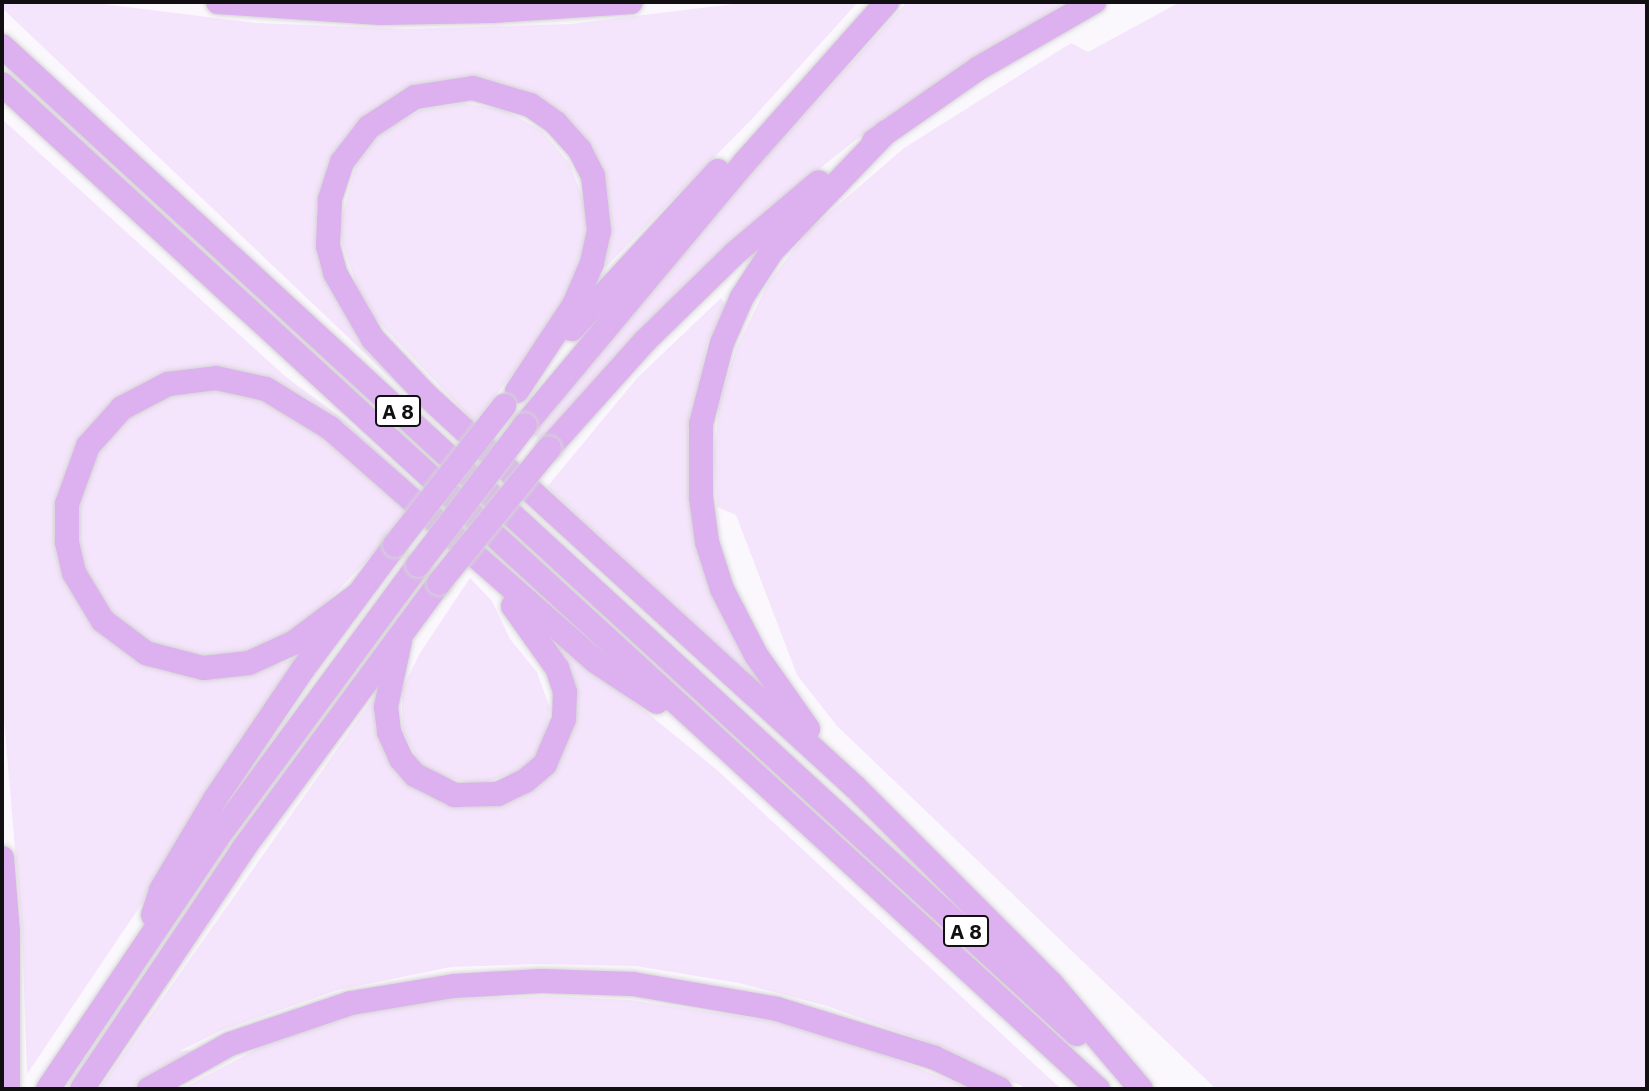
<!DOCTYPE html>
<html>
<head>
<meta charset="utf-8">
<style>
  body { margin:0 }
  #map { position:relative; width:1649px; height:1091px; overflow:hidden; background:#fbf8fd; font-family:"IBM Plex Sans",sans-serif }
  div>[style] { position:absolute }
  [style*='--x'] { left:calc(var(--x)*1px); top:calc(var(--y)*1px); width:calc(var(--w)*1px); rotate:calc(var(--a)*1deg) }
  .green>* { inset:0; background:#f5e5fc }
  .roads { filter:drop-shadow(0 0 2px #d4d4d4) drop-shadow(0 0 2px #d4d4d4) }
  .highway>* { height:24px; margin:-12px; padding:0 12px; transform-origin:12px; border-radius:12px; background:#ddb0f0 }
  .bridges { filter:drop-shadow(0 0 2px #d4d4d4) drop-shadow(0 0 2px #d4d4d4) }
  .highway-bridge>* { height:24px; margin:-12px; padding:0 12px; transform-origin:12px; border-radius:12px; background:#ddb0f0 }
  span { translate:-50% -50%; white-space:nowrap; text-align:center; line-height:1.15; -webkit-text-stroke:5px #fff; paint-order:stroke }
  .shield-label span { padding:2px 5px; background:#fff; border:2px solid; border-radius:5px; -webkit-text-stroke-width:0 }
  .shield-label { font-size:21px; color:#110f11; font-weight:700 }
  .frame { position:absolute; inset:0; border:4px solid #110f11; pointer-events:none }
</style>
</head>
<body>
<div id="map">
  <div class="green">
    <div style="clip-path:polygon(2px 2px,87px 2px,257px 23px,409px 29px,570px 24px,750px 2px,858px 2px,753px 118px,605px 268px,608px 233px,601px 174px,497px 85px,365px 121px,322px 253px,462px 438px,459px 443px,2px 8px)"></div>
    <div style="clip-path:polygon(907px 2px,1066px 2px,871px 128px,795px 188px,634px 337px,540px 440px,533px 434px,704px 225px)"></div>
    <div style="clip-path:polygon(1180px 2px,1647px 2px,1647px 1089px,1216px 1089px,837px 726px,797px 675px,736px 515px,717px 507px,714px 453px,719px 405px,736px 349px,768px 283px,809px 230px,904px 148px,1071px 43px,1088px 52px)"></div>
    <div style="clip-path:polygon(463px 103px,505px 110px,542px 131px,570px 164px,585px 204px,586px 247px,572px 287px,549px 329px,474px 422px,375px 318px,357px 286px,342px 243px,341px 220px,356px 165px,383px 131px,421px 110px)"></div>
    <div style="clip-path:polygon(2px 119px,286px 377px,346px 421px,422px 491px,419px 495px,310px 400px,286px 387px,214px 368px,80px 441px,59px 492px,70px 588px,107px 638px,142px 663px,197px 678px,255px 672px,298px 657px,153px 887px,27px 1074px,22px 932px,2px 696px)"></div>
    <div style="clip-path:polygon(721px 298px,727px 308px,708px 340px,688px 431px,694px 527px,778px 702px,547px 487px,637px 378px)"></div>
    <div style="clip-path:polygon(205px 388px,258px 396px,312px 425px,406px 510px,387px 540px,312px 617px,259px 650px,210px 658px,153px 646px,103px 605px,79px 555px,76px 512px,89px 464px,119px 424px,158px 399px)"></div>
    <div style="clip-path:polygon(470px 578px,492px 601px,510px 639px,537px 672px,550px 708px,544px 743px,532px 759px,516px 772px,480px 784px,443px 777px,421px 766px,403px 731px,402px 712px,402px 689px,420px 653px)"></div>
    <div style="clip-path:polygon(559px 641px,716px 769px,1061px 1089px,1028px 1089px,941px 1047px,827px 1006px,739px 983px,635px 966px,537px 964px,451px 967px,338px 990px,220px 1031px,180px 1051px,197px 1050px,131px 1089px,99px 1089px,380px 688px,380px 726px,450px 801px,560px 758px,571px 730px,555px 648px)"></div>
    <div style="clip-path:polygon(547px 996px,631px 1000px,777px 1022px,838px 1037px,972px 1089px,181px 1089px,267px 1044px,356px 1014px,453px 999px)"></div>
  </div>
  <div class="roads">
    <div class="highway">
      <div style="--x:218;--y:2;--w:162;--a:3.9"></div>
      <div style="--x:380;--y:13;--w:112;--a:-1"></div>
      <div style="--x:492;--y:11;--w:139;--a:-3.7"></div>
      <div style="--x:2;--y:46;--w:1460;--a:42.59"></div>
      <div style="--x:2;--y:84;--w:1487;--a:42.52"></div>
      <div style="--x:874;--y:141;--w:128;--a:-34.8"></div>
      <div style="--x:979;--y:68;--w:133;--a:-29.9"></div>
      <div style="--x:572;--y:329;--w:215;--a:-47.3"></div>
      <div style="--x:517;--y:391;--w:103;--a:-56.5"></div>
      <div style="--x:574;--y:305;--w:46;--a:-66.8"></div>
      <div style="--x:592;--y:263;--w:33;--a:-78"></div>
      <div style="--x:599;--y:231;--w:55;--a:-96.2"></div>
      <div style="--x:593;--y:176;--w:29;--a:-117"></div>
      <div style="--x:580;--y:150;--w:36;--a:-132"></div>
      <div style="--x:556;--y:123;--w:32;--a:-145"></div>
      <div style="--x:530;--y:105;--w:59;--a:-163.4"></div>
      <div style="--x:473;--y:88;--w:59;--a:171.2"></div>
      <div style="--x:415;--y:97;--w:55;--a:146.9"></div>
      <div style="--x:369;--y:127;--w:44;--a:127.6"></div>
      <div style="--x:342;--y:162;--w:40;--a:108"></div>
      <div style="--x:330;--y:200;--w:46;--a:92.5"></div>
      <div style="--x:328;--y:246;--w:28;--a:75"></div>
      <div style="--x:335;--y:273;--w:76;--a:60.1"></div>
      <div style="--x:373;--y:339;--w:76;--a:46.6"></div>
      <div style="--x:425;--y:394;--w:583;--a:42.43"></div>
      <div style="--x:855;--y:787;--w:277;--a:45"></div>
      <div style="--x:1051;--y:983;--w:139;--a:49.7"></div>
      <div style="--x:525;--y:425;--w:343;--a:-50.1"></div>
      <div style="--x:745;--y:162;--w:214;--a:-48.4"></div>
      <div style="--x:549;--y:448;--w:144;--a:-48.1"></div>
      <div style="--x:645;--y:341;--w:124;--a:-44.3"></div>
      <div style="--x:734;--y:254;--w:111;--a:-40.3"></div>
      <div style="--x:357;--y:595;--w:80;--a:143.1"></div>
      <div style="--x:293;--y:643;--w:48;--a:155.6"></div>
      <div style="--x:249;--y:663;--w:46;--a:173.8"></div>
      <div style="--x:203;--y:668;--w:59;--a:-165.3"></div>
      <div style="--x:146;--y:653;--w:54;--a:-143.3"></div>
      <div style="--x:103;--y:621;--w:56;--a:-121.1"></div>
      <div style="--x:74;--y:573;--w:32;--a:-103"></div>
      <div style="--x:67;--y:542;--w:38;--a:-90"></div>
      <div style="--x:67;--y:504;--w:62;--a:-70.1"></div>
      <div style="--x:88;--y:446;--w:51;--a:-48.2"></div>
      <div style="--x:122;--y:408;--w:52;--a:-27.6"></div>
      <div style="--x:168;--y:384;--w:48;--a:-7.1"></div>
      <div style="--x:216;--y:378;--w:51;--a:12.4"></div>
      <div style="--x:266;--y:389;--w:75;--a:31.4"></div>
      <div style="--x:330;--y:428;--w:353;--a:41.3"></div>
      <div style="--x:595;--y:661;--w:74;--a:33.5"></div>
      <div style="--x:400;--y:641;--w:67;--a:102"></div>
      <div style="--x:386;--y:707;--w:25;--a:83"></div>
      <div style="--x:389;--y:732;--w:30;--a:66"></div>
      <div style="--x:401;--y:759;--w:21;--a:49"></div>
      <div style="--x:415;--y:775;--w:45;--a:26.6"></div>
      <div style="--x:455;--y:795;--w:43;--a:-1.3"></div>
      <div style="--x:498;--y:794;--w:30;--a:-26"></div>
      <div style="--x:525;--y:781;--w:26;--a:-40"></div>
      <div style="--x:545;--y:764;--w:49;--a:-67.1"></div>
      <div style="--x:564;--y:719;--w:27;--a:-88"></div>
      <div style="--x:565;--y:692;--w:25;--a:-108"></div>
      <div style="--x:557;--y:668;--w:76;--a:-125.4"></div>
      <div style="--x:808;--y:729;--w:90;--a:-125.1"></div>
      <div style="--x:756;--y:655;--w:74;--a:-117.3"></div>
      <div style="--x:722;--y:589;--w:49;--a:-107.7"></div>
      <div style="--x:707;--y:542;--w:45;--a:-97.6"></div>
      <div style="--x:701;--y:497;--w:73;--a:-90"></div>
      <div style="--x:701;--y:424;--w:84;--a:-75.5"></div>
      <div style="--x:722;--y:343;--w:50;--a:-66.5"></div>
      <div style="--x:742;--y:297;--w:55;--a:-56.9"></div>
      <div style="--x:772;--y:251;--w:165;--a:-46.2"></div>
      <div style="--x:2;--y:858;--w:75;--a:85.4"></div>
      <div style="--x:8;--y:933;--w:156;--a:90"></div>
      <div style="--x:153;--y:915;--w:26;--a:-72"></div>
      <div style="--x:161;--y:890;--w:106;--a:-59.3"></div>
      <div style="--x:215;--y:799;--w:157;--a:-55.9"></div>
      <div style="--x:303;--y:669;--w:154;--a:-53.4"></div>
      <div style="--x:48;--y:1089;--w:303;--a:-56"></div>
      <div style="--x:217;--y:838;--w:339;--a:-53.6"></div>
      <div style="--x:82;--y:1089;--w:289;--a:-56.1"></div>
      <div style="--x:243;--y:849;--w:330;--a:-53.6"></div>
      <div style="--x:149;--y:1089;--w:93;--a:-29.1"></div>
      <div style="--x:230;--y:1044;--w:128;--a:-18.7"></div>
      <div style="--x:351;--y:1003;--w:104;--a:-9.4"></div>
      <div style="--x:454;--y:986;--w:87;--a:-3.3"></div>
      <div style="--x:541;--y:981;--w:92;--a:1.9"></div>
      <div style="--x:633;--y:984;--w:146;--a:9.8"></div>
      <div style="--x:777;--y:1009;--w:165;--a:17.2"></div>
      <div style="--x:935;--y:1058;--w:72;--a:25.5"></div>
    </div>
  </div>
  <div class="bridges">
    <div class="highway-bridge">
      <div style="--x:395;--y:545;--w:177;--a:-51.9"></div>
      <div style="--x:418;--y:565;--w:176;--a:-52.6"></div>
      <div style="--x:439;--y:583;--w:174;--a:-50.8"></div>
    </div>
  </div>
  <div class="shield-label">
    <span style="left:398px;top:411px">A 8</span>
    <span style="left:966px;top:931px">A 8</span>
  </div>
  <div class="frame"></div>
</div>
</body>
</html>
